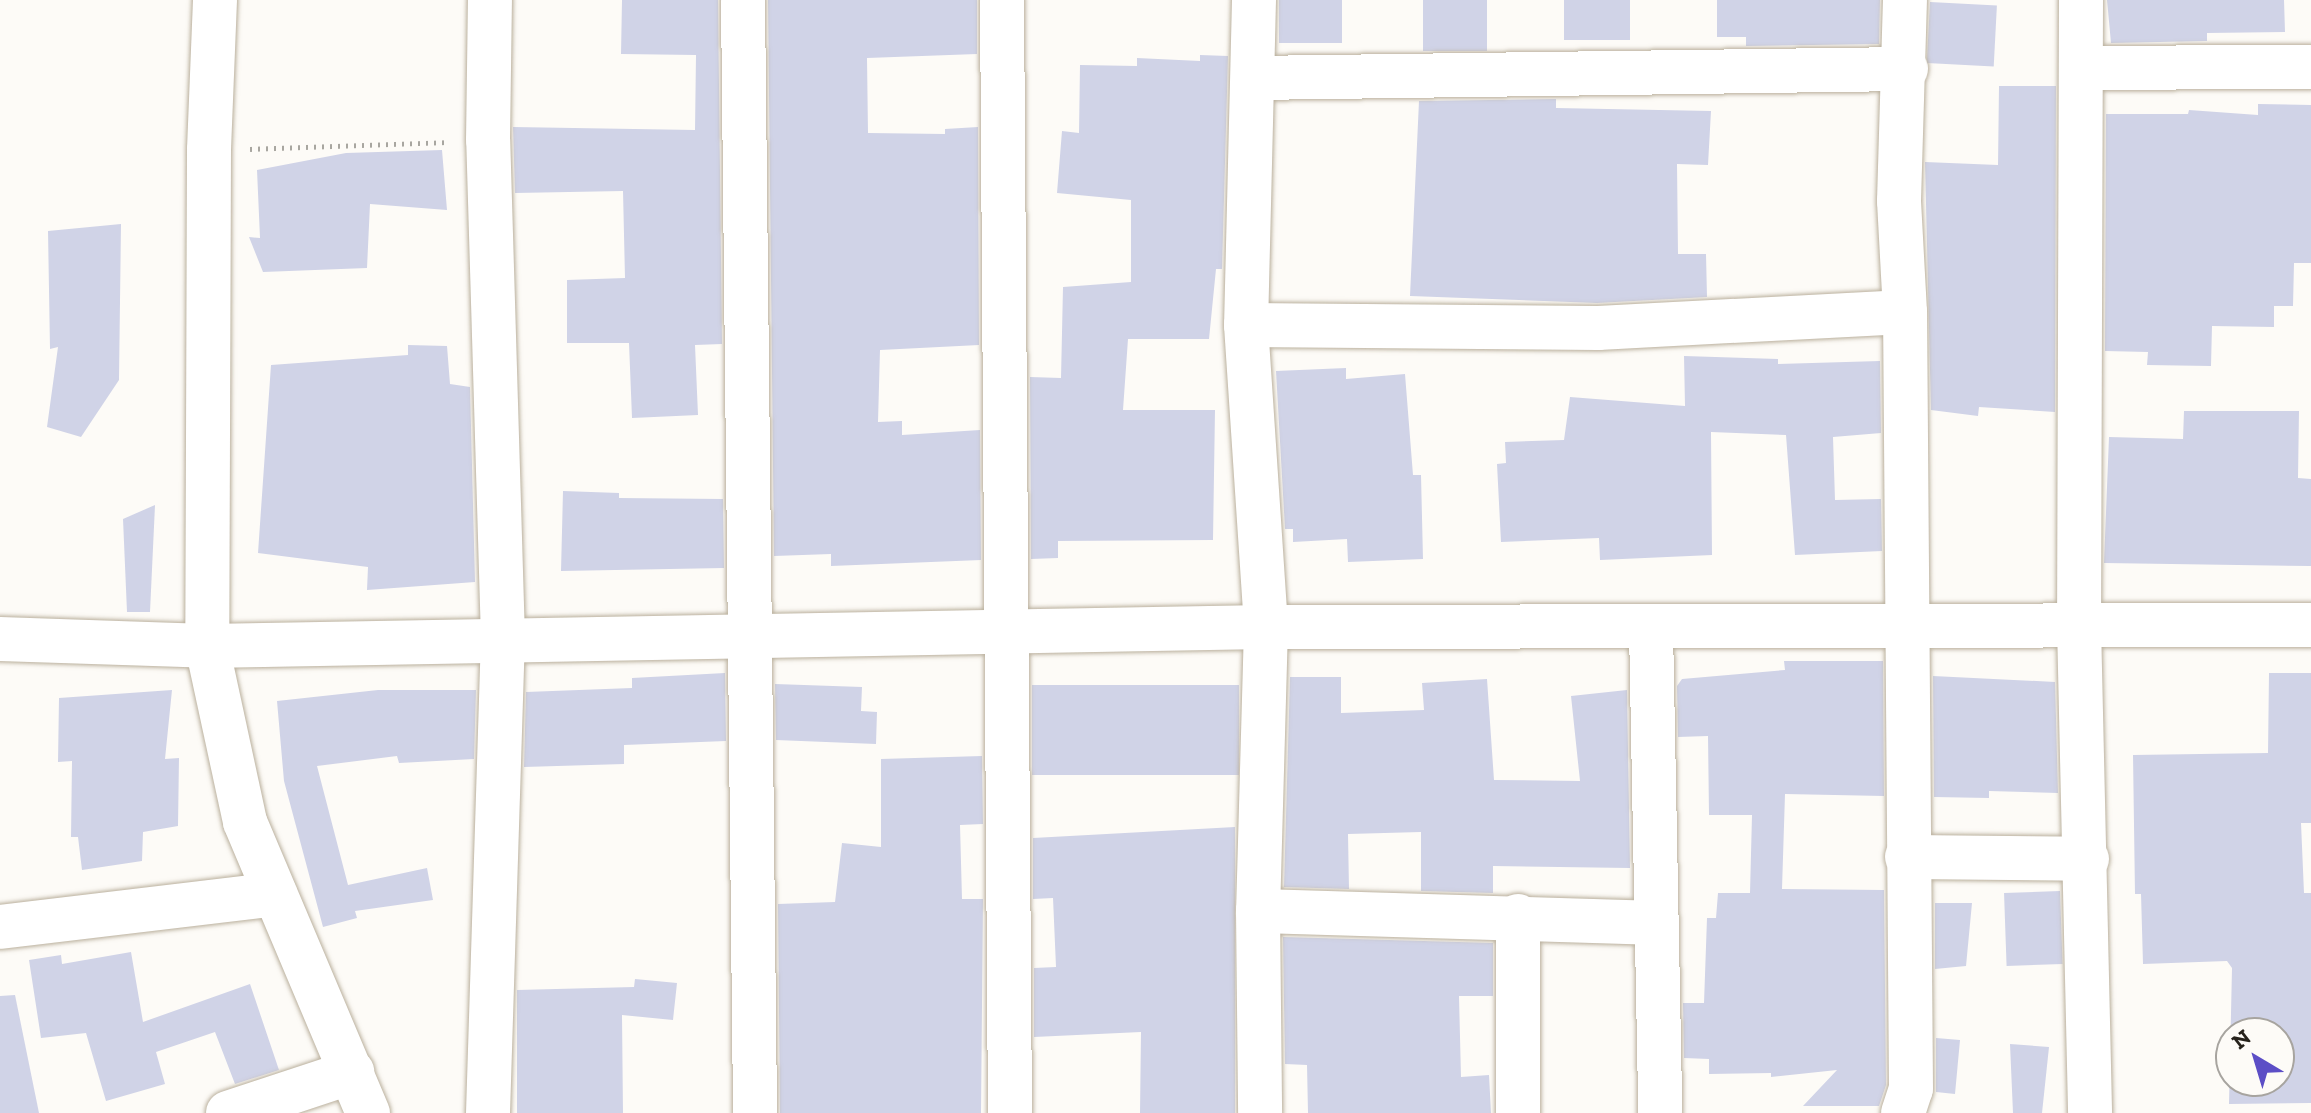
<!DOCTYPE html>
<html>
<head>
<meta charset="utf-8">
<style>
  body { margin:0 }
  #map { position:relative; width:2311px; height:1113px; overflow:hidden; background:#fdfbf7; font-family:"Zilla Slab",serif }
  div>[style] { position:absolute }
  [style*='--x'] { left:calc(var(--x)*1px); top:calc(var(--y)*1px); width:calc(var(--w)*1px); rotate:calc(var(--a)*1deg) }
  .building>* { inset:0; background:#d0d3e7; transform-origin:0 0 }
  .path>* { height:5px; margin-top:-2.5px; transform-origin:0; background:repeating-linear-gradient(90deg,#a8a6a0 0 2px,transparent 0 8px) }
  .roads { filter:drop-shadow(0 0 2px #bab09d) drop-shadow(0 0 2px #bab09d) }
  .minor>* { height:44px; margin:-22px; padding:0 22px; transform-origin:22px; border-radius:22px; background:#fff }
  span { translate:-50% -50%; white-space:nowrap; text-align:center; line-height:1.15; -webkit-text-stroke:7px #fdfbf7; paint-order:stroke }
  .north { position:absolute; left:2215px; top:1017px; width:80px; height:80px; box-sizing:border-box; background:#fdfbf7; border:2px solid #a7a49f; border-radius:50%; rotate:322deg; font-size:22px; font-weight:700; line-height:32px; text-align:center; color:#26221b }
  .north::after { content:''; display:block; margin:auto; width:28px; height:36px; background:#5c4ec6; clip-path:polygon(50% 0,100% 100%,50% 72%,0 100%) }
</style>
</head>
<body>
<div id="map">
  <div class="building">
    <div style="clip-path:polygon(622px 0,718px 0,722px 344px,695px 345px,698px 415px,632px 418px,629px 343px,567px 343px,567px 280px,625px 278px,623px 191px,515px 193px,513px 127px,695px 130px,696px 55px,621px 54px)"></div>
    <div style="clip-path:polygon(768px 0,977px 0,977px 54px,867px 58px,868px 133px,945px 134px,945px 129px,978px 127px,979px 345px,880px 350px,878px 422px,902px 421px,902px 435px,980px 430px,981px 560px,831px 566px,831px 554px,774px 556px)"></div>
    <div style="left:1279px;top:0;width:63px;height:43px"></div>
    <div style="left:1423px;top:0;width:64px;height:51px"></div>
    <div style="left:1564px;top:0;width:66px;height:40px"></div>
    <div style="clip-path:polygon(1717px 0,1880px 0,1879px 44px,1746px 46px,1746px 37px,1717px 37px)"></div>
    <div style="clip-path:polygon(2107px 0,2284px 0,2285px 32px,2207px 33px,2207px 41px,2111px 43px)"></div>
    <div style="left:1930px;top:2px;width:67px;height:61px;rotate:3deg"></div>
    <div style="clip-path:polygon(1200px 55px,1228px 56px,1222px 269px,1216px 269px,1209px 339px,1128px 339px,1123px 410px,1215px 410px,1213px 540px,1058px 541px,1058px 558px,1031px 559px,1030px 377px,1061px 378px,1063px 287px,1131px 282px,1131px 200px,1057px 193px,1062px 131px,1079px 133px,1080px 65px,1137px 66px,1137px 58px,1200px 61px)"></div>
    <div style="clip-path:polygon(1999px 86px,2056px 86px,2055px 412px,1979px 407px,1978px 416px,1931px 410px,1925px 162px,1998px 165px)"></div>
    <div style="clip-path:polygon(1556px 99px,1556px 108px,1711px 111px,1708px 165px,1677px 164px,1678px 254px,1706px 254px,1707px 297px,1597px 303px,1410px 296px,1419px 101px)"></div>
    <div style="clip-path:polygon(2258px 104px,2311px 105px,2311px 263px,2294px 263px,2293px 306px,2274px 306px,2274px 327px,2212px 326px,2211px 366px,2147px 365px,2148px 352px,2105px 351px,2106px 114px,2188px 114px,2189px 110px,2258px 115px)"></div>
    <div style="clip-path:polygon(442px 150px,447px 210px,370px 204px,367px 268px,263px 272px,249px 237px,260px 238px,257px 170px,346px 153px)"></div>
    <div style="clip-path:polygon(121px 224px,119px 380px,81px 437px,47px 427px,58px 347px,50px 349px,48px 231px)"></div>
    <div style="clip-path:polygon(408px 345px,447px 346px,450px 384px,470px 387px,475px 582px,367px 590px,368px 567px,258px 553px,271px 365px,408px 355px)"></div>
    <div style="clip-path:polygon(1684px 356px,1778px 359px,1778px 364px,1880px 361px,1881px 433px,1833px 437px,1835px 500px,1881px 499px,1882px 551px,1795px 555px,1786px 435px,1711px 432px,1712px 555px,1600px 560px,1599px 538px,1501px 542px,1497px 464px,1506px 463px,1505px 442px,1564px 440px,1570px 397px,1685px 406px)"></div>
    <div style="clip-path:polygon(1346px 368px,1346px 379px,1405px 374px,1413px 475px,1421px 475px,1423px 559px,1348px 562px,1347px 539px,1293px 542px,1293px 529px,1285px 529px,1276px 371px)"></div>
    <div style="clip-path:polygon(2184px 411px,2299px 411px,2298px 478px,2311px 479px,2311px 566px,2104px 563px,2109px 437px,2183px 439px)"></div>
    <div style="clip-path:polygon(563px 491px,619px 493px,619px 498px,723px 499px,724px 568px,561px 571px)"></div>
    <div style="clip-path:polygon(155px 505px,150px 612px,127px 612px,123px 519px)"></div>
    <div style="clip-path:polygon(1784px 661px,1883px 661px,1884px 796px,1785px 794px,1782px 889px,1884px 890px,1886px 1085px,1879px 1106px,1803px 1106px,1837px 1070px,1771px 1077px,1771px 1073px,1709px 1074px,1709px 1059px,1684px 1058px,1683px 1003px,1704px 1003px,1707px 918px,1716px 918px,1718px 893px,1750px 893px,1752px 815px,1709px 815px,1708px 736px,1678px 737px,1677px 686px,1682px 679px,1785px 670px)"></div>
    <div style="clip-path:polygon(725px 673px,726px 741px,624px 745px,624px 764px,524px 767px,526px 692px,632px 688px,632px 678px)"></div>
    <div style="clip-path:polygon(evenodd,2269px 673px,2311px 673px,2311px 823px,2301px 823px,2304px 893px,2311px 893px,2311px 1103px,2229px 1104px,2232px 968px,2227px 961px,2143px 964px,2141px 894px,2135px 894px,2133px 755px,2268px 753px,2269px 673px,2231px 1033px,2279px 1033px,2279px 1081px,2231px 1081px,2231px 1033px)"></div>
    <div style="clip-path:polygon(1933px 676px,2055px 682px,2058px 793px,1989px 791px,1989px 798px,1934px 797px)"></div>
    <div style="clip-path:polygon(1290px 677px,1341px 677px,1341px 713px,1424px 710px,1422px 683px,1487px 679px,1494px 780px,1580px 781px,1571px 696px,1627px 690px,1630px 868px,1493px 866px,1493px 893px,1421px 891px,1421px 832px,1348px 834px,1349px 889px,1284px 887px)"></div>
    <div style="clip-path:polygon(775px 684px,862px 687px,861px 711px,877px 712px,876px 744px,776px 740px)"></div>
    <div style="left:1032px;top:685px;width:207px;height:90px"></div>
    <div style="clip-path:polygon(172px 690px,165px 759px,179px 758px,178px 826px,143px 832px,142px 861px,82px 870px,78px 837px,71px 837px,72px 761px,58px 762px,59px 698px)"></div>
    <div style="clip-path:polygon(378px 690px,476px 690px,474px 759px,399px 763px,397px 756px,317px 766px,348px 885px,427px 868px,433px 900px,355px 911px,357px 918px,323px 927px,284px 781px,277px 701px)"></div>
    <div style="clip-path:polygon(982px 756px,983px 824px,960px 825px,962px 899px,983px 899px,981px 1113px,780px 1113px,778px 904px,835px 902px,842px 843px,881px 847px,881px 759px)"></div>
    <div style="clip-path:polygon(1235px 827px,1235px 1113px,1140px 1113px,1141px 1032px,1034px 1037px,1034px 968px,1056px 967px,1053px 898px,1033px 899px,1033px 838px)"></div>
    <div style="left:2060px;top:891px;width:73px;height:56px;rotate:88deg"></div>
    <div style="clip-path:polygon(1935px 903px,1972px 903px,1966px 966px,1935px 969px)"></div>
    <div style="clip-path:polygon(1283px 937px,1493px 943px,1493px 996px,1459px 996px,1461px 1077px,1489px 1075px,1491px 1113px,1308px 1113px,1307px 1065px,1285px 1064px)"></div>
    <div style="clip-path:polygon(131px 952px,143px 1022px,250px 984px,279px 1070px,235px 1084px,215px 1032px,156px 1052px,165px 1084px,106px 1101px,86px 1033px,41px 1038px,29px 960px,61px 955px,62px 964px)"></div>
    <div style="clip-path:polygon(635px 979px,677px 983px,673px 1020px,622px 1015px,623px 1113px,517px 1113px,517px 990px,634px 987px)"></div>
    <div style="clip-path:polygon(15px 995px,39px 1113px,0 1113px,0 996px)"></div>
    <div style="clip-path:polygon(1936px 1038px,1960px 1040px,1955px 1094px,1936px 1092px)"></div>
    <div style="clip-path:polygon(2010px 1044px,2049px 1047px,2042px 1113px,2013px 1113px)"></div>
  </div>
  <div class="path">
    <div style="--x:250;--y:149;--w:197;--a:-2"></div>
  </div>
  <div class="roads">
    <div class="minor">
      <div style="--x:215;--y:0;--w:150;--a:92.3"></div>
      <div style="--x:209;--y:150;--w:496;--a:90.2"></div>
      <div style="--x:207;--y:646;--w:180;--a:77.8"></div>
      <div style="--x:245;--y:822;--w:316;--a:67.1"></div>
      <div style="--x:743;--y:0;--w:1113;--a:89.38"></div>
      <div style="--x:1002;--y:0;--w:1113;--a:89.59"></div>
      <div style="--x:1254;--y:0;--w:325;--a:91.4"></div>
      <div style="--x:1246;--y:325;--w:303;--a:86.2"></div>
      <div style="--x:1266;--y:627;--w:284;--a:91.6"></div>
      <div style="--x:1258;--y:911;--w:202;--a:89.4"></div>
      <div style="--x:2081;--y:0;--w:625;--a:90.18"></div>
      <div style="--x:2079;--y:625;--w:488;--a:88.7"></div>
      <div style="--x:2082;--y:68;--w:229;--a:-0.3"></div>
      <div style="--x:1253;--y:78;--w:653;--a:-0.79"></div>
      <div style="--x:1246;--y:325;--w:352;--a:0.5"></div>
      <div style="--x:1598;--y:328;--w:307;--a:-3"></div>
      <div style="--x:1651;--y:628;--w:485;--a:88.9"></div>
      <div style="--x:0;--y:639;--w:207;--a:1.9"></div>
      <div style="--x:207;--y:646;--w:1059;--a:-1.03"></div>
      <div style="--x:1266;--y:627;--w:1045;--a:-0.11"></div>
      <div style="--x:1907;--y:857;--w:180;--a:0.6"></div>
      <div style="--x:1258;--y:911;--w:396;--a:1.7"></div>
      <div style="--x:1518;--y:916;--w:197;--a:90"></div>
      <div style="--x:0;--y:927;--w:277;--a:-6.8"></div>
      <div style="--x:228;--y:1113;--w:131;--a:-18.3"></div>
      <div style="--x:488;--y:1113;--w:474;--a:-88.2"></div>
      <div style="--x:503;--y:639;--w:499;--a:-91.7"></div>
      <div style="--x:488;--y:140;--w:140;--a:-89.2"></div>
      <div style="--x:1903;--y:1113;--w:25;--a:-72"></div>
      <div style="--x:1911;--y:1089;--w:777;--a:-90.44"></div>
      <div style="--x:1905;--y:312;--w:111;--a:-93.1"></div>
      <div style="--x:1899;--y:201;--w:201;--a:-88.3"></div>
    </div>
  </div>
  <div class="north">N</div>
</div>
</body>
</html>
